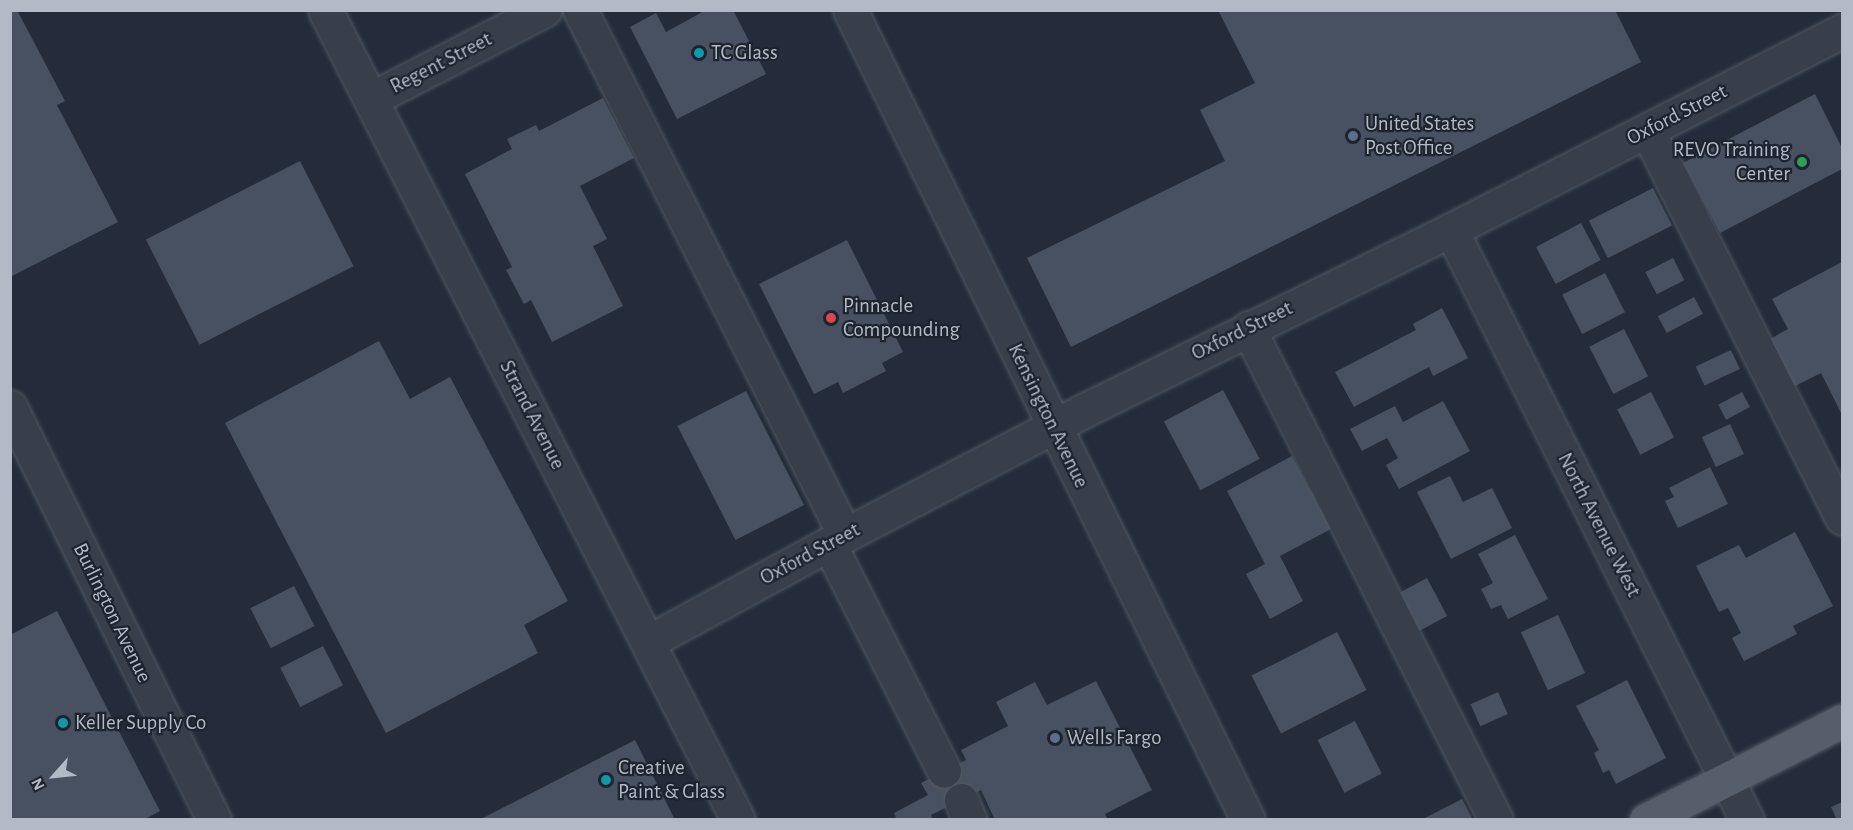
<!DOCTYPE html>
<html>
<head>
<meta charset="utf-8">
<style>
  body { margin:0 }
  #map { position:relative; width:1853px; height:830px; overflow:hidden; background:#242c3b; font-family:"Alegreya Sans",sans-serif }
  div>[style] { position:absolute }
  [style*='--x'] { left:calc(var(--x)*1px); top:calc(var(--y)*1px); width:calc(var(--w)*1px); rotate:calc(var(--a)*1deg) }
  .building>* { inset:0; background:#485162; transform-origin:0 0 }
  .roads { filter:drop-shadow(0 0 2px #505763) drop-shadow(0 0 2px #505763) }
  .minor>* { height:33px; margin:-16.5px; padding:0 16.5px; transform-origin:16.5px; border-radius:16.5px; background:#383f4b }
  .major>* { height:33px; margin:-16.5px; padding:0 16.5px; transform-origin:16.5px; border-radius:16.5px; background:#565d6b }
  .dots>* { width:16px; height:16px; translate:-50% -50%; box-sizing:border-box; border:3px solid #1d2430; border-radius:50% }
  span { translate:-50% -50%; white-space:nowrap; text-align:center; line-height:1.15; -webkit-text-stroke:4.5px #1d2430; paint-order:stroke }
  .poi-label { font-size:21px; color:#b3bac7 }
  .left { translate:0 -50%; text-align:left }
  .right { translate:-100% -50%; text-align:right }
  .street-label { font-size:21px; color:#b3bac7 }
  .frame { position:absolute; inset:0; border:12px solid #b3bac7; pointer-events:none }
  .north { position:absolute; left:24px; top:746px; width:60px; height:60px; -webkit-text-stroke:4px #1d2430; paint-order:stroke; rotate:243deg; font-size:16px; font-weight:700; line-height:24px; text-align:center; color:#b3bac7 }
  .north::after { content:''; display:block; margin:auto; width:21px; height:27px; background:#b3bac7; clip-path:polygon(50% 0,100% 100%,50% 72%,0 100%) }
</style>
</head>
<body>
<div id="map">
  <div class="building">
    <div style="clip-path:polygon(10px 10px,17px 10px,65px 101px,57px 105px,118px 222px,10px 277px)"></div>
    <div style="clip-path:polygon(706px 10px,733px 10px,766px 74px,677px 119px,630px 27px,656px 13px,666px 32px)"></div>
    <div style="clip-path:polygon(1218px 10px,1615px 10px,1641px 62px,1071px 347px,1027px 258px,1225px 161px,1200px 110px,1255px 83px)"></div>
    <div style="clip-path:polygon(1815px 94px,1842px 148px,1842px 169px,1720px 233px,1683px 163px)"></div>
    <div style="clip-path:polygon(603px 98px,634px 158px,580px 186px,607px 239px,593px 246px,623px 306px,552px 342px,531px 300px,524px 304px,506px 270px,512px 267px,465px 174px,512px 149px,507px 139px,536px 125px,539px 131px)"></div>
    <div style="left:300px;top:161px;width:118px;height:173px;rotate:63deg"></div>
    <div style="left:1653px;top:188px;width:42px;height:72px;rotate:63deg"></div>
    <div style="left:1581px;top:223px;width:42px;height:51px;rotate:62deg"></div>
    <div style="clip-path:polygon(847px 240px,903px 352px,882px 363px,886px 371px,843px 393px,838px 382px,814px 394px,759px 284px)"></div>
    <div style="left:1673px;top:258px;width:25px;height:31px;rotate:63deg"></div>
    <div style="clip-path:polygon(1842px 262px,1842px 415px,1821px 373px,1793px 387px,1770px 339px,1788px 329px,1772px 299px)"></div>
    <div style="left:1605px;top:273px;width:44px;height:48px;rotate:63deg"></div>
    <div style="left:1694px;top:297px;width:19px;height:41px;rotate:62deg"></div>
    <div style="clip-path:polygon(1442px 308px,1468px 358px,1433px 376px,1429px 367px,1354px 407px,1335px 372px,1416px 330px,1413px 324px)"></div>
    <div style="left:1624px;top:329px;width:53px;height:39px;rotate:63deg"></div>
    <div style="clip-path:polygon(379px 341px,410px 399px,450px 377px,568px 601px,524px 625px,538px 653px,386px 733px,225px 423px)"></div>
    <div style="left:1731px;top:350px;width:21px;height:39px;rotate:65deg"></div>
    <div style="left:1223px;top:390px;width:78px;height:67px;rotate:62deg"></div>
    <div style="left:746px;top:391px;width:128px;height:77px;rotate:63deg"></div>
    <div style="left:1651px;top:392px;width:51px;height:38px;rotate:63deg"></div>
    <div style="left:1742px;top:392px;width:17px;height:27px;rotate:62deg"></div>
    <div style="clip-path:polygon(1443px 401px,1470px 451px,1399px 489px,1386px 465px,1398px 458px,1387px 438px,1362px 451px,1350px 429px,1395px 406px,1403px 422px)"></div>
    <div style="left:1730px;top:424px;width:33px;height:31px;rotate:65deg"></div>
    <div style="clip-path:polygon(1292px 456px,1331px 529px,1280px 556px,1303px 601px,1270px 619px,1246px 574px,1265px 564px,1227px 491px)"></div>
    <div style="clip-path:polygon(1710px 467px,1728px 504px,1678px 528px,1665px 501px,1674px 497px,1669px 488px)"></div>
    <div style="clip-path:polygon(1450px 476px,1463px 502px,1492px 488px,1512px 528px,1451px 559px,1417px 492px)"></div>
    <div style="clip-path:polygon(1795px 532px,1833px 606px,1793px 626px,1797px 634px,1744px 661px,1732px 638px,1741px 633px,1728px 608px,1719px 612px,1696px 566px,1739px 545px,1746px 558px)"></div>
    <div style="clip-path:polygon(1515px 535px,1548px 599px,1508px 619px,1501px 605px,1491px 609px,1481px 589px,1493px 583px,1478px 554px)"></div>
    <div style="left:1427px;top:578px;width:43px;height:34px;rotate:62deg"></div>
    <div style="left:294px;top:586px;width:45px;height:49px;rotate:63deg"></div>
    <div style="clip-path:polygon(57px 611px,160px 811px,143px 820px,10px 820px,10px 635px)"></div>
    <div style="left:1558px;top:615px;width:64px;height:41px;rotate:65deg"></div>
    <div style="left:1337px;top:632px;width:65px;height:96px;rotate:63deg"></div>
    <div style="left:323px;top:646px;width:44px;height:48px;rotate:63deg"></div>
    <div style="clip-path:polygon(1627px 680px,1666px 758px,1616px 784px,1609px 770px,1603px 773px,1594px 753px,1599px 750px,1576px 706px)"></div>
    <div style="clip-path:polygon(1096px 681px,1152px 790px,1105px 814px,1108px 820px,995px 820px,981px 790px,931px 815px,933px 820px,897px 820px,894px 813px,928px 795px,921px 783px,966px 760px,961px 750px,1008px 726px,996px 702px,1035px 682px,1047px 705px)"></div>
    <div style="left:1498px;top:692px;width:24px;height:30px;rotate:66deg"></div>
    <div style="left:1355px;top:721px;width:59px;height:42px;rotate:63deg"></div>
    <div style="clip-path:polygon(635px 740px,675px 820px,479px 820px)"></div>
    <div style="clip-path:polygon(1462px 799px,1473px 820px,1421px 820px)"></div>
    <div style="clip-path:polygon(1842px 802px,1842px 820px,1837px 820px,1831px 807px)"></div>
  </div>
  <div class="roads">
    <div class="minor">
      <div style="--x:325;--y:10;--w:909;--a:62.98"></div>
      <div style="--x:580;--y:10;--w:588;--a:63.22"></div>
      <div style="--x:850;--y:10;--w:902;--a:63.83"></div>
      <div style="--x:371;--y:99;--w:195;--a:-27.2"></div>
      <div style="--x:1647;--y:130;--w:434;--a:63.3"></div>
      <div style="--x:1451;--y:230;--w:660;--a:63.36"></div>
      <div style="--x:1248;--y:328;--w:551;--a:63.25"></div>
      <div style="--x:10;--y:407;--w:461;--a:63.7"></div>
      <div style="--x:829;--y:544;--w:254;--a:63.1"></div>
      <div style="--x:648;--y:642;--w:224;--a:-28.5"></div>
      <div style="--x:845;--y:535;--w:268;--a:-27.5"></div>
      <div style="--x:1083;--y:411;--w:410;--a:-26.2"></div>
      <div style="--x:1451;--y:230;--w:439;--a:-27"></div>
      <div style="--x:961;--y:800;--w:22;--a:66"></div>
    </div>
    <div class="major">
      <div style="--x:1646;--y:820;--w:220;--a:-26.8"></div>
    </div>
  </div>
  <div class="dots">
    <div style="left:699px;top:53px;background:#0f9aa8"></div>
    <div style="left:1353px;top:136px;background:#5c6f8a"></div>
    <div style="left:1802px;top:162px;background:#2e9e5b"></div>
    <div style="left:831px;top:318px;background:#e0444e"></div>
    <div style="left:63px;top:723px;background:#0f9aa8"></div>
    <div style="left:1055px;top:738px;background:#5c6f8a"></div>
    <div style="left:606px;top:780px;background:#0f9aa8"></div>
  </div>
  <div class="poi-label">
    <span class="left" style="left:711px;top:53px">TC Glass</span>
    <span class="left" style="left:1365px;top:136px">United States<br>Post Office</span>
    <span class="right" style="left:1790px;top:162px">REVO Training<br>Center</span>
    <span class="left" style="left:843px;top:318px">Pinnacle<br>Compounding</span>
    <span class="left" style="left:75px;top:723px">Keller Supply Co</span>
    <span class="left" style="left:1067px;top:738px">Wells Fargo</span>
    <span class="left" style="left:618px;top:780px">Creative<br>Paint &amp; Glass</span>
  </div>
  <div class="street-label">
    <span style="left:441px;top:63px;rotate:-27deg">Regent Street</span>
    <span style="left:1677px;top:115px;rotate:-27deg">Oxford Street</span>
    <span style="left:1242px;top:331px;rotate:-26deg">Oxford Street</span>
    <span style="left:532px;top:415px;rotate:63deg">Strand Avenue</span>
    <span style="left:1048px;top:416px;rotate:64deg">Kensington Avenue</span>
    <span style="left:1599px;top:525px;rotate:63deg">North Avenue West</span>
    <span style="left:810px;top:554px;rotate:-28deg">Oxford Street</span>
    <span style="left:112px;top:613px;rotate:64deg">Burlington Avenue</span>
  </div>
  <div class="frame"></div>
  <div class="north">N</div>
</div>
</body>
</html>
